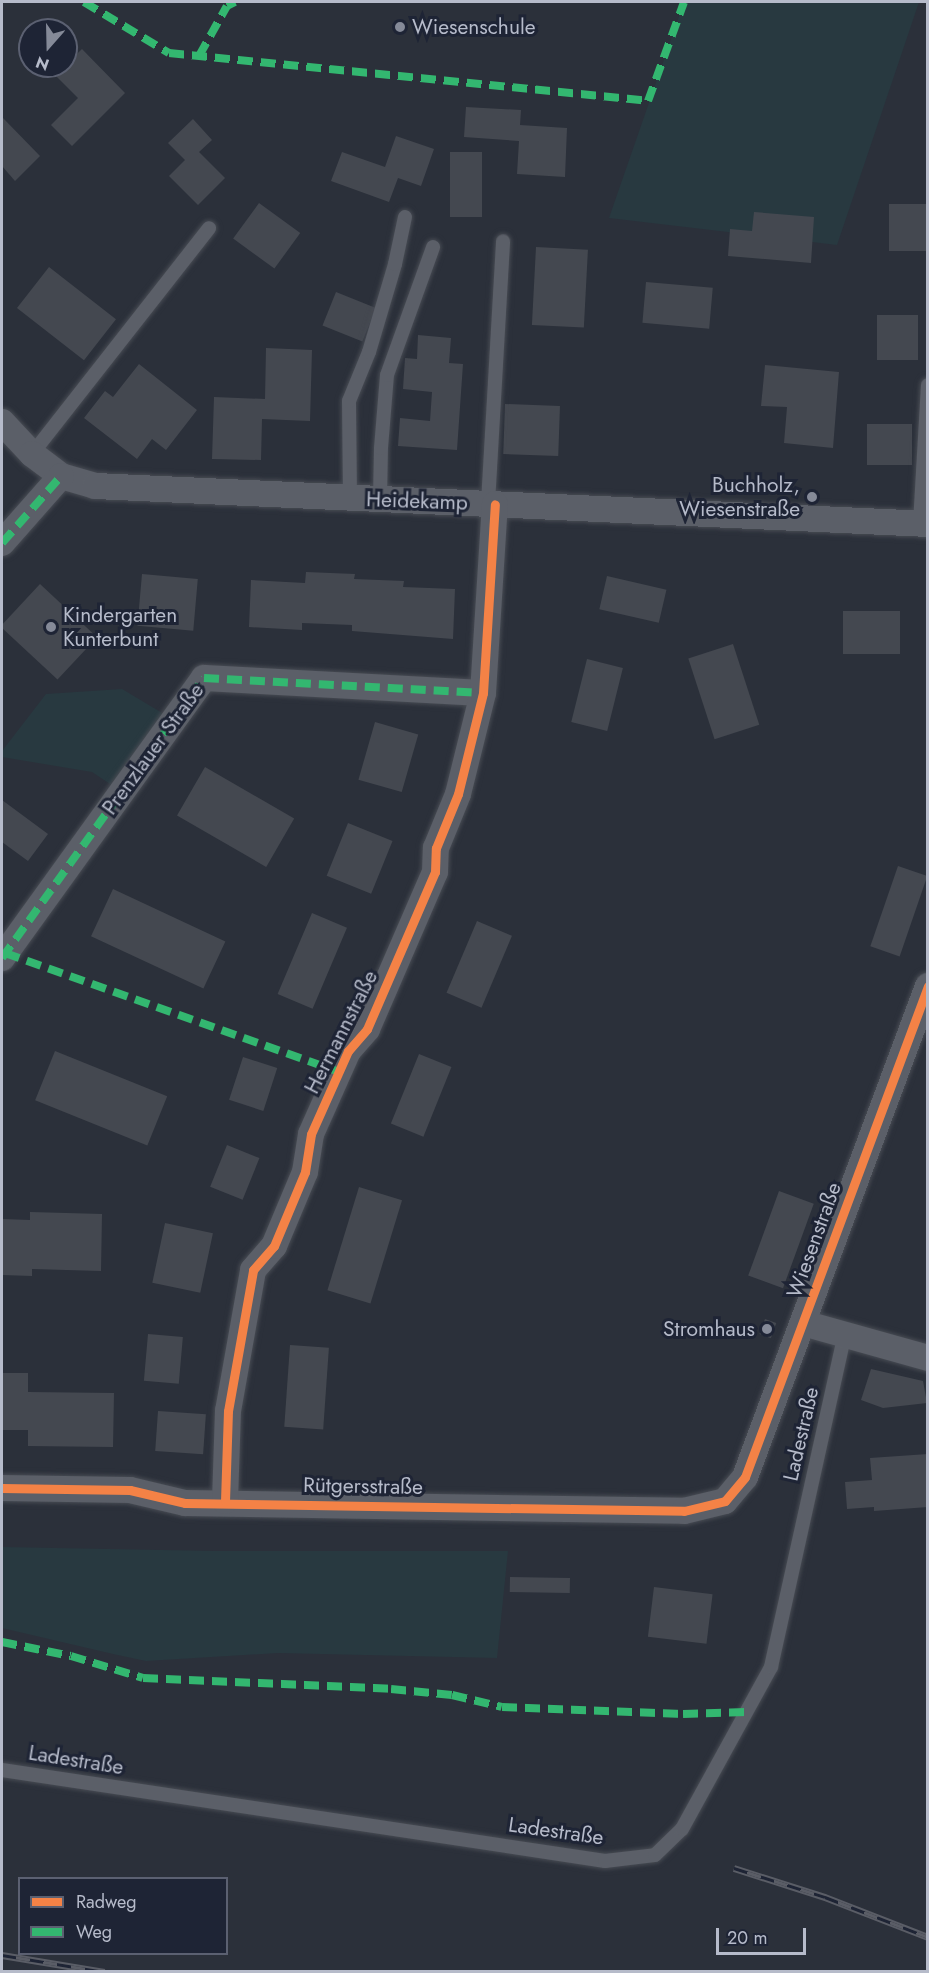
<!DOCTYPE html>
<html>
<head>
<meta charset="utf-8">
<style>
  body { margin:0 }
  #map { position:relative; width:929px; height:1973px; overflow:hidden; background:#2b303a; font-family:Jost,sans-serif }
  div>[style] { position:absolute }
  [style*='--x'] { left:calc(var(--x)*1px); top:calc(var(--y)*1px); width:calc(var(--w)*1px); rotate:calc(var(--a)*1deg) }
  .green>* { inset:0; background:#283940 }
  .building>* { inset:0; background:#444850; transform-origin:0 0 }
  .roads { filter:drop-shadow(0 0 2px #474b53) drop-shadow(0 0 2px #474b53) }
  .service>* { height:14px; margin:-7px; padding:0 7px; transform-origin:7px; border-radius:7px; background:#5b5f68 }
  .minor>* { height:26px; margin:-13px; padding:0 13px; transform-origin:13px; border-radius:13px; background:#5b5f68 }
  .rail>* { height:7px; margin-top:-3.5px; transform-origin:0; background:repeating-linear-gradient(90deg,#1e2435 0 14px,#5a5d66 0 28px); box-sizing:border-box; border-block:2px solid #5a5d66 }
  .quiet>* { height:8px; margin-top:-4px; transform-origin:0; background:repeating-linear-gradient(90deg,#33b770 0 15px,transparent 0 23px) }
  .cycleway>* { height:9px; margin:-4.5px; padding:0 4.5px; transform-origin:4.5px; border-radius:4.5px; background:#f48246 }
  .dots>* { width:16px; height:16px; translate:-50% -50%; box-sizing:border-box; border:3px solid #1e2435; border-radius:50% }
  span { translate:-50% -50%; white-space:nowrap; text-align:center; line-height:1.15; -webkit-text-stroke:6px #1e2435; paint-order:stroke }
  .poi-label { font-size:21px; color:#b6bbca }
  .left { translate:0 -50%; text-align:left }
  .right { translate:-100% -50%; text-align:right }
  .street-label { font-size:21px; color:#b6bbca }
  .frame { position:absolute; inset:0; border:3px solid #b6bbca; pointer-events:none }
  .legend { position:absolute; left:18px; top:1877px; width:210px; height:78px; box-sizing:border-box; background:#1e2435; border:2px solid #5b6071; margin:0; padding:8px 10px; list-style:none; font-size:18px; color:#b6bbca }
  .legend li { display:flex; align-items:center; gap:12px; height:30px }
  .legend b { width:30px; border:2px solid #5b6071 }
  .north { position:absolute; left:18px; top:18px; width:60px; height:60px; box-sizing:border-box; background:#1e2435; border:2px solid #5b6071; border-radius:50%; rotate:200deg; font-size:16px; font-weight:700; line-height:24px; text-align:center; color:#b6bbca }
  .north::after { content:''; display:block; margin:auto; width:21px; height:27px; background:#858a98; clip-path:polygon(50% 0,100% 100%,50% 72%,0 100%) }
  .scale { position:absolute; left:716px; top:1928px; width:90px; height:27px; box-sizing:border-box; border:3px solid #b6bbca; border-top:0; padding-left:8px; font-size:18px; line-height:21px; white-space:nowrap; color:#b6bbca; -webkit-text-stroke:4px #1e2435; paint-order:stroke }
</style>
</head>
<body>
<div id="map">
  <div class="green">
    <div style="clip-path:polygon(684px 2px,919px 2px,837px 245px,609px 218px)"></div>
    <div style="clip-path:polygon(122px 689px,174px 720px,122px 792px,92px 772px,2px 757px,2px 751px,46px 694px)"></div>
    <div style="clip-path:polygon(2px 1547px,215px 1551px,508px 1551px,497px 1658px,278px 1653px,146px 1661px,113px 1654px,2px 1628px)"></div>
  </div>
  <div class="building">
    <div style="clip-path:polygon(82px 49px,125px 93px,72px 146px,51px 125px,78px 98px,55px 75px)"></div>
    <div style="clip-path:polygon(466px 107px,521px 110px,520px 125px,567px 128px,565px 177px,517px 174px,519px 141px,464px 137px)"></div>
    <div style="clip-path:polygon(3px 118px,40px 156px,15px 181px,2px 166px)"></div>
    <div style="clip-path:polygon(193px 119px,212px 140px,199px 152px,225px 178px,198px 205px,169px 176px,185px 160px,168px 143px)"></div>
    <div style="clip-path:polygon(396px 136px,434px 149px,421px 186px,398px 178px,389px 202px,331px 181px,342px 152px,385px 167px)"></div>
    <div style="left:450px;top:152px;width:32px;height:65px"></div>
    <div style="left:259px;top:203px;width:51px;height:44px;rotate:36deg"></div>
    <div style="left:889px;top:204px;width:39px;height:47px"></div>
    <div style="clip-path:polygon(754px 212px,814px 217px,811px 263px,728px 256px,730px 229px,752px 231px)"></div>
    <div style="left:536px;top:247px;width:52px;height:78px;rotate:3deg"></div>
    <div style="left:49px;top:267px;width:85px;height:52px;rotate:38deg"></div>
    <div style="left:646px;top:282px;width:67px;height:41px;rotate:5deg"></div>
    <div style="left:336px;top:292px;width:43px;height:36px;rotate:22deg"></div>
    <div style="left:877px;top:315px;width:41px;height:45px"></div>
    <div style="clip-path:polygon(418px 335px,451px 338px,449px 363px,463px 364px,457px 450px,398px 446px,400px 418px,430px 421px,432px 392px,403px 389px,405px 358px,417px 359px)"></div>
    <div style="clip-path:polygon(266px 348px,312px 350px,310px 421px,262px 419px,261px 460px,212px 459px,214px 397px,265px 399px)"></div>
    <div style="clip-path:polygon(139px 364px,197px 410px,166px 450px,152px 439px,137px 459px,84px 418px,105px 391px,113px 397px)"></div>
    <div style="clip-path:polygon(765px 365px,839px 372px,833px 448px,784px 443px,787px 407px,761px 406px)"></div>
    <div style="left:505px;top:404px;width:55px;height:50px;rotate:2deg"></div>
    <div style="left:867px;top:424px;width:45px;height:41px"></div>
    <div style="clip-path:polygon(306px 572px,355px 574px,354px 579px,404px 581px,403px 587px,455px 589px,453px 639px,352px 631px,352px 625px,302px 623px,302px 630px,249px 627px,251px 580px,305px 583px)"></div>
    <div style="left:142px;top:574px;width:56px;height:52px;rotate:5deg"></div>
    <div style="left:607px;top:576px;width:61px;height:34px;rotate:13deg"></div>
    <div style="left:40px;top:584px;width:78px;height:58px;rotate:43deg"></div>
    <div style="left:900px;top:611px;width:43px;height:57px;rotate:90deg"></div>
    <div style="left:733px;top:644px;width:85px;height:47px;rotate:72deg"></div>
    <div style="left:587px;top:659px;width:37px;height:65px;rotate:14deg"></div>
    <div style="left:375px;top:722px;width:45px;height:60px;rotate:16deg"></div>
    <div style="left:205px;top:767px;width:103px;height:56px;rotate:30deg"></div>
    <div style="clip-path:polygon(2px 800px,48px 834px,28px 861px,2px 842px)"></div>
    <div style="left:348px;top:823px;width:48px;height:57px;rotate:22deg"></div>
    <div style="left:898px;top:866px;width:31px;height:85px;rotate:19deg"></div>
    <div style="left:113px;top:889px;width:124px;height:52px;rotate:25deg"></div>
    <div style="left:312px;top:913px;width:38px;height:88px;rotate:23deg"></div>
    <div style="left:477px;top:921px;width:38px;height:78px;rotate:23deg"></div>
    <div style="left:55px;top:1051px;width:121px;height:53px;rotate:22deg"></div>
    <div style="left:419px;top:1054px;width:35px;height:75px;rotate:22deg"></div>
    <div style="left:243px;top:1057px;width:36px;height:45px;rotate:18deg"></div>
    <div style="left:227px;top:1145px;width:35px;height:45px;rotate:22deg"></div>
    <div style="left:359px;top:1187px;width:45px;height:108px;rotate:17deg"></div>
    <div style="left:779px;top:1191px;width:37px;height:90px;rotate:20deg"></div>
    <div style="clip-path:polygon(30px 1212px,102px 1214px,101px 1271px,32px 1269px,32px 1276px,2px 1275px,2px 1219px,30px 1220px)"></div>
    <div style="left:165px;top:1223px;width:49px;height:61px;rotate:12deg"></div>
    <div style="left:765px;top:1319px;width:12px;height:16px;rotate:20deg"></div>
    <div style="left:148px;top:1334px;width:35px;height:47px;rotate:5deg"></div>
    <div style="left:290px;top:1345px;width:39px;height:82px;rotate:4deg"></div>
    <div style="clip-path:polygon(871px 1369px,923px 1381px,927px 1403px,883px 1408px,861px 1400px)"></div>
    <div style="clip-path:polygon(2px 1373px,28px 1373px,28px 1392px,114px 1393px,113px 1447px,28px 1446px,28px 1430px,2px 1430px)"></div>
    <div style="left:158px;top:1411px;width:48px;height:40px;rotate:4deg"></div>
    <div style="clip-path:polygon(928px 1454px,928px 1507px,874px 1511px,874px 1507px,847px 1509px,845px 1482px,872px 1480px,870px 1458px)"></div>
    <div style="left:510px;top:1577px;width:60px;height:15px;rotate:1deg"></div>
    <div style="left:654px;top:1587px;width:59px;height:50px;rotate:7deg"></div>
  </div>
  <div class="roads">
    <div class="service">
      <div style="--x:32;--y:454;--w:287;--a:-51.9"></div>
      <div style="--x:350;--y:498;--w:97;--a:-90.6"></div>
      <div style="--x:349;--y:401;--w:53;--a:-67.8"></div>
      <div style="--x:369;--y:352;--w:92;--a:-73.5"></div>
      <div style="--x:395;--y:264;--w:48;--a:-78"></div>
      <div style="--x:380;--y:499;--w:51;--a:-88.9"></div>
      <div style="--x:381;--y:448;--w:73;--a:-85.3"></div>
      <div style="--x:387;--y:375;--w:136;--a:-70.2"></div>
      <div style="--x:488;--y:503;--w:262;--a:-86.7"></div>
      <div style="--x:920;--y:524;--w:139;--a:-86.7"></div>
      <div style="--x:2;--y:1770;--w:610;--a:8.58"></div>
      <div style="--x:605;--y:1861;--w:50;--a:-6.8"></div>
      <div style="--x:655;--y:1855;--w:37;--a:-44"></div>
      <div style="--x:682;--y:1829;--w:185;--a:-61.2"></div>
      <div style="--x:771;--y:1667;--w:342;--a:-77.5"></div>
    </div>
    <div class="minor">
      <div style="--x:2;--y:422;--w:44;--a:46.8"></div>
      <div style="--x:32;--y:454;--w:36;--a:37"></div>
      <div style="--x:61;--y:476;--w:35;--a:16"></div>
      <div style="--x:95;--y:486;--w:834;--a:2.61"></div>
      <div style="--x:2;--y:543;--w:89;--a:-48.6"></div>
      <div style="--x:2;--y:958;--w:345;--a:-54.2"></div>
      <div style="--x:204;--y:678;--w:279;--a:3.1"></div>
      <div style="--x:803;--y:1323;--w:130;--a:15.6"></div>
      <div style="--x:2;--y:1488;--w:128;--a:0.9"></div>
      <div style="--x:130;--y:1490;--w:57;--a:13.3"></div>
      <div style="--x:185;--y:1503;--w:499;--a:0.9"></div>
      <div style="--x:684;--y:1511;--w:42;--a:-13.7"></div>
      <div style="--x:725;--y:1501;--w:31;--a:-50"></div>
      <div style="--x:745;--y:1477;--w:524;--a:-69.56"></div>
      <div style="--x:225;--y:1501;--w:90;--a:-88.1"></div>
      <div style="--x:228;--y:1411;--w:143;--a:-79.9"></div>
      <div style="--x:253;--y:1270;--w:32;--a:-49"></div>
      <div style="--x:274;--y:1246;--w:80;--a:-67.3"></div>
      <div style="--x:305;--y:1172;--w:38;--a:-81"></div>
      <div style="--x:311;--y:1134;--w:91;--a:-66"></div>
      <div style="--x:348;--y:1051;--w:29;--a:-49"></div>
      <div style="--x:367;--y:1029;--w:171;--a:-66.6"></div>
      <div style="--x:435;--y:872;--w:24;--a:-88"></div>
      <div style="--x:436;--y:848;--w:58;--a:-67.8"></div>
      <div style="--x:458;--y:794;--w:104;--a:-76.1"></div>
      <div style="--x:483;--y:693;--w:189;--a:-86.4"></div>
    </div>
  </div>
  <div class="rail">
    <div style="--x:734;--y:1868;--w:96;--a:17.7"></div>
    <div style="--x:825;--y:1897;--w:110;--a:21.2"></div>
    <div style="--x:2;--y:1955;--w:104;--a:9.4"></div>
  </div>
  <div class="quiet">
    <div style="--x:84;--y:2;--w:99;--a:31"></div>
    <div style="--x:169;--y:53;--w:481;--a:5.7"></div>
    <div style="--x:648;--y:101;--w:105;--a:-70"></div>
    <div style="--x:199;--y:56;--w:57;--a:-60.8"></div>
    <div style="--x:227;--y:6;--w:9;--a:-27"></div>
    <div style="--x:2;--y:543;--w:89;--a:-48.6"></div>
    <div style="--x:5;--y:953;--w:355;--a:19.6"></div>
    <div style="--x:2;--y:958;--w:345;--a:-54.2"></div>
    <div style="--x:204;--y:678;--w:279;--a:3.1"></div>
    <div style="--x:2;--y:1642;--w:70;--a:11.5"></div>
    <div style="--x:71;--y:1656;--w:75;--a:17"></div>
    <div style="--x:143;--y:1678;--w:248;--a:2.5"></div>
    <div style="--x:391;--y:1689;--w:61;--a:5.6"></div>
    <div style="--x:452;--y:1695;--w:51;--a:13.5"></div>
    <div style="--x:502;--y:1707;--w:181;--a:2.2"></div>
    <div style="--x:683;--y:1714;--w:63;--a:-1.8"></div>
  </div>
  <div class="cycleway">
    <div style="--x:2;--y:1488;--w:128;--a:0.9"></div>
    <div style="--x:130;--y:1490;--w:57;--a:13.3"></div>
    <div style="--x:185;--y:1503;--w:499;--a:0.9"></div>
    <div style="--x:684;--y:1511;--w:42;--a:-13.7"></div>
    <div style="--x:725;--y:1501;--w:31;--a:-50"></div>
    <div style="--x:745;--y:1477;--w:524;--a:-69.56"></div>
    <div style="--x:225;--y:1501;--w:90;--a:-88.1"></div>
    <div style="--x:228;--y:1411;--w:143;--a:-79.9"></div>
    <div style="--x:253;--y:1270;--w:32;--a:-49"></div>
    <div style="--x:274;--y:1246;--w:80;--a:-67.3"></div>
    <div style="--x:305;--y:1172;--w:38;--a:-81"></div>
    <div style="--x:311;--y:1134;--w:91;--a:-66"></div>
    <div style="--x:348;--y:1051;--w:29;--a:-49"></div>
    <div style="--x:367;--y:1029;--w:171;--a:-66.6"></div>
    <div style="--x:435;--y:872;--w:24;--a:-88"></div>
    <div style="--x:436;--y:848;--w:58;--a:-67.8"></div>
    <div style="--x:458;--y:794;--w:104;--a:-76.1"></div>
    <div style="--x:483;--y:693;--w:189;--a:-86.4"></div>
  </div>
  <div class="dots">
    <div style="left:400px;top:27px;background:#858a98"></div>
    <div style="left:812px;top:497px;background:#858a98"></div>
    <div style="left:51px;top:627px;background:#858a98"></div>
    <div style="left:767px;top:1329px;background:#858a98"></div>
  </div>
  <div class="poi-label">
    <span class="left" style="left:412px;top:27px">Wiesenschule</span>
    <span class="right" style="left:800px;top:497px">Buchholz,<br>Wiesenstraße</span>
    <span class="left" style="left:63px;top:627px">Kindergarten<br>Kunterbunt</span>
    <span class="right" style="left:755px;top:1329px">Stromhaus</span>
  </div>
  <div class="street-label">
    <span style="left:417px;top:501px;rotate:2deg">Heidekamp</span>
    <span style="left:153px;top:749px;rotate:-54deg">Prenzlauer Straße</span>
    <span style="left:341px;top:1032px;rotate:-63deg">Hermannstraße</span>
    <span style="left:814px;top:1240px;rotate:-70deg">Wiesenstraße</span>
    <span style="left:801px;top:1434px;rotate:-77deg">Ladestraße</span>
    <span style="left:363px;top:1486px;rotate:1deg">Rütgersstraße</span>
    <span style="left:76px;top:1760px;rotate:9deg">Ladestraße</span>
    <span style="left:556px;top:1831px;rotate:8deg">Ladestraße</span>
  </div>
  <div class="frame"></div>
  <ul class="legend">
  <li><b style="height:8px;background:#f48246"></b>Radweg</li>
  <li><b style="height:8px;background:#33b770"></b>Weg</li>
  </ul>
  <div class="north">N</div>
  <div class="scale">20 m</div>
</div>
</body>
</html>
